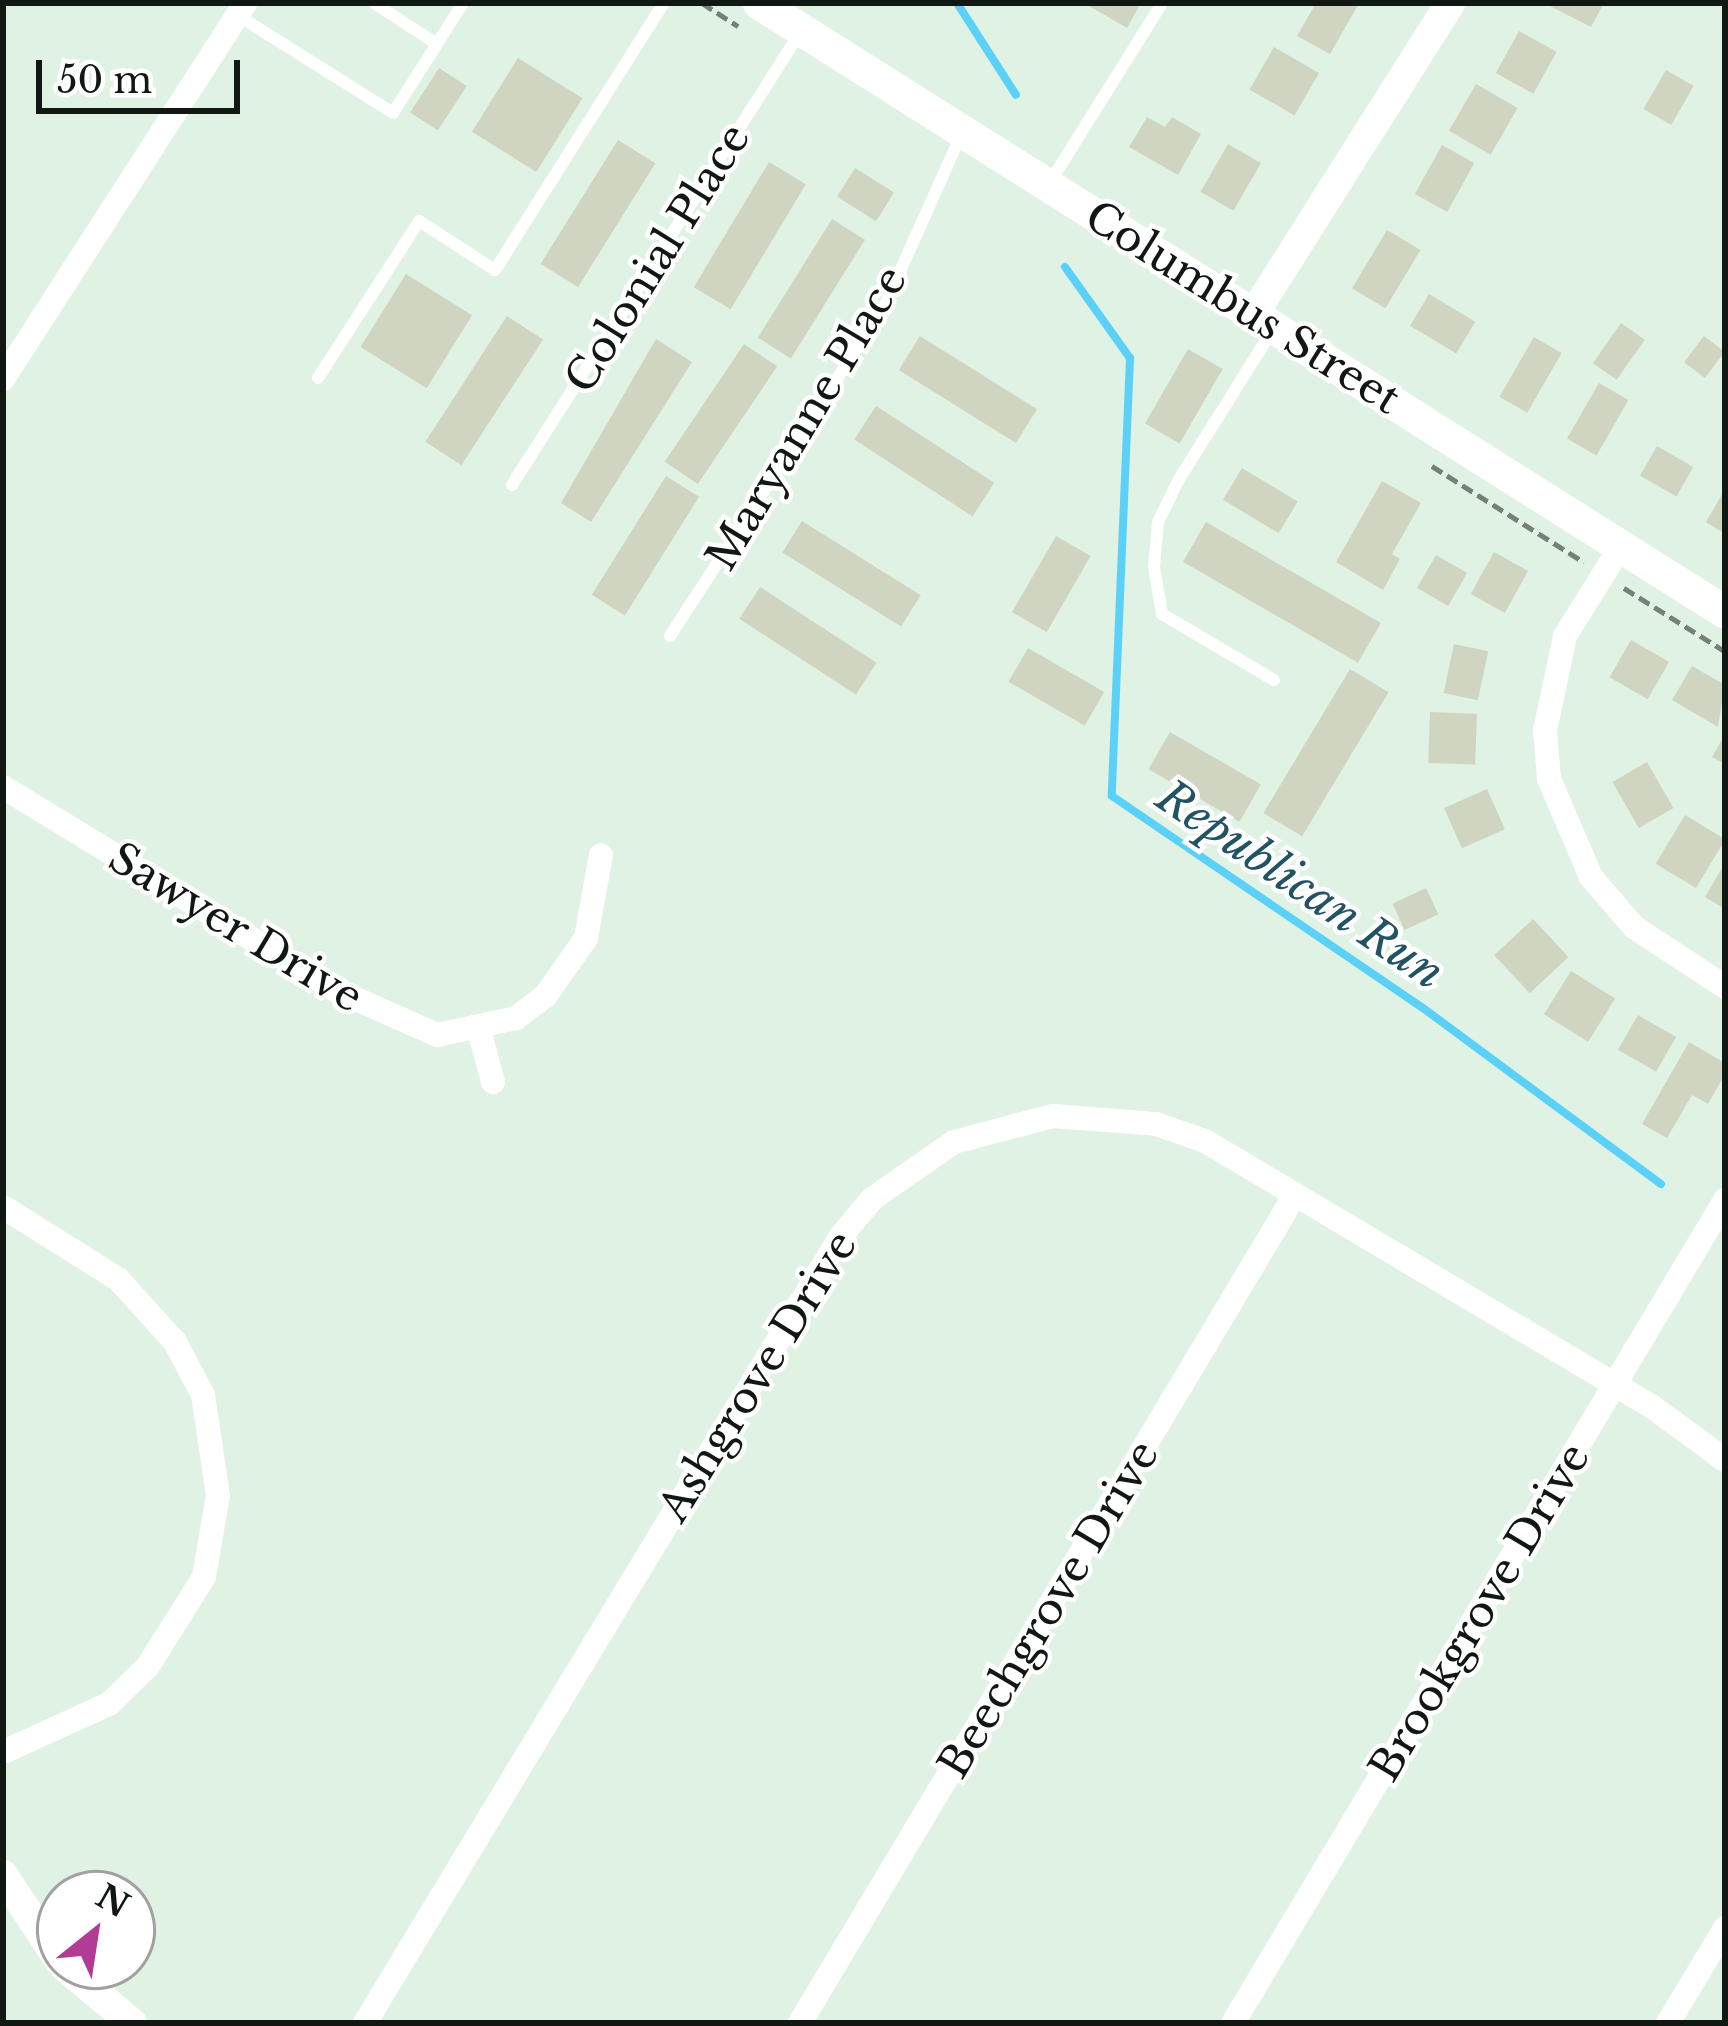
<!DOCTYPE html>
<html>
<head>
<meta charset="utf-8">
<style>
  body { margin:0 }
  #map { position:relative; width:1728px; height:2026px; overflow:hidden; background:#e0f2e4; font-family:"Libre Baskerville",serif }
  div>[style] { position:absolute }
  [style*='--x'] { left:calc(var(--x)*1px); top:calc(var(--y)*1px); width:calc(var(--w)*1px); rotate:calc(var(--a)*1deg) }
  .stream>* { height:8px; margin:-4px; padding:0 4px; transform-origin:4px; border-radius:4px; background:#5cd1f7 }
  .building>* { inset:0; background:#d0d5c2; transform-origin:0 0 }
  .path>* { height:4.5px; margin-top:-2.25px; transform-origin:0; background:repeating-linear-gradient(90deg,#758178 0 12px,transparent 0 18px) }
  .service>* { height:12px; margin:-6px; padding:0 6px; transform-origin:6px; border-radius:6px; background:#fff }
  .minor>* { height:24px; margin:-12px; padding:0 12px; transform-origin:12px; border-radius:12px; background:#fff }
  .tertiary>* { height:30px; margin:-15px; padding:0 15px; transform-origin:15px; border-radius:15px; background:#fff }
  .secondary>* { height:33px; margin:-16.5px; padding:0 16.5px; transform-origin:16.5px; border-radius:16.5px; background:#fff }
  span { translate:-50% -50%; white-space:nowrap; text-align:center; line-height:1.15; -webkit-text-stroke:9px #fff; paint-order:stroke }
  .street-label { font-size:42px; color:#111713 }
  .water-label { font-size:45px; color:#225364; font-style:italic }
  .frame { position:absolute; inset:0; border:6px solid #111713; pointer-events:none }
  .north { position:absolute; left:36px; top:1870px; width:120px; height:120px; box-sizing:border-box; background:#fff; border:3px solid #a0a2a1; border-radius:50%; rotate:30deg; font-size:33px; font-weight:700; line-height:48px; text-align:center; color:#111713 }
  .north::after { content:''; display:block; margin:auto; width:42px; height:54px; background:#b13c95; clip-path:polygon(50% 0,100% 100%,50% 72%,0 100%) }
  .scale { position:absolute; left:36px; top:60px; width:204px; height:54px; box-sizing:border-box; border:6px solid #111713; border-top:0; padding-left:15px; font-size:36px; line-height:42px; white-space:nowrap; color:#111713; -webkit-text-stroke:9px #fff; paint-order:stroke }
</style>
</head>
<body>
<div id="map">
  <div class="stream">
    <div style="--x:957;--y:3;--w:109;--a:57.3"></div>
    <div style="--x:1065;--y:267;--w:112;--a:54.5"></div>
    <div style="--x:1130;--y:358;--w:438;--a:92.4"></div>
    <div style="--x:1112;--y:796;--w:376;--a:34.3"></div>
    <div style="--x:1423;--y:1008;--w:296;--a:36.5"></div>
  </div>
  <div class="building">
    <div style="clip-path:polygon(1084px 3px,1141px 3px,1127px 28px)"></div>
    <div style="clip-path:polygon(1316px 3px,1358px 5px,1330px 54px,1297px 36px)"></div>
    <div style="clip-path:polygon(1544px 3px,1604px 3px,1591px 27px)"></div>
    <div style="left:1519px;top:31px;width:43px;height:48px;rotate:29deg"></div>
    <div style="left:1274px;top:47px;width:52px;height:49px;rotate:30deg"></div>
    <div style="left:518px;top:58px;width:76px;height:87px;rotate:32deg"></div>
    <div style="left:439px;top:68px;width:33px;height:53px;rotate:33deg"></div>
    <div style="left:1666px;top:70px;width:32px;height:45px;rotate:30deg"></div>
    <div style="left:1476px;top:84px;width:48px;height:54px;rotate:30deg"></div>
    <div style="clip-path:polygon(1147px 117px,1165px 127px,1172px 117px,1201px 134px,1178px 175px,1129px 147px)"></div>
    <div style="left:618px;top:140px;width:44px;height:146px;rotate:32deg"></div>
    <div style="left:1228px;top:144px;width:38px;height:55px;rotate:30deg"></div>
    <div style="left:1442px;top:145px;width:37px;height:56px;rotate:29deg"></div>
    <div style="left:769px;top:162px;width:43px;height:146px;rotate:31deg"></div>
    <div style="left:855px;top:168px;width:46px;height:34px;rotate:32deg"></div>
    <div style="left:832px;top:219px;width:39px;height:140px;rotate:32deg"></div>
    <div style="left:1387px;top:230px;width:39px;height:68px;rotate:31deg"></div>
    <div style="left:406px;top:274px;width:78px;height:86px;rotate:32deg"></div>
    <div style="left:1429px;top:294px;width:54px;height:37px;rotate:31deg"></div>
    <div style="left:507px;top:316px;width:43px;height:150px;rotate:33deg"></div>
    <div style="left:1621px;top:323px;width:29px;height:49px;rotate:35deg"></div>
    <div style="left:920px;top:336px;width:138px;height:40px;rotate:32deg"></div>
    <div style="left:1704px;top:336px;width:26px;height:33px;rotate:37deg"></div>
    <div style="left:1534px;top:337px;width:32px;height:69px;rotate:30deg"></div>
    <div style="clip-path:polygon(656px 339px,692px 362px,591px 522px,561px 503px)"></div>
    <div style="left:744px;top:344px;width:40px;height:142px;rotate:34deg"></div>
    <div style="left:1188px;top:349px;width:40px;height:86px;rotate:30deg"></div>
    <div style="left:1599px;top:383px;width:34px;height:64px;rotate:30deg"></div>
    <div style="left:876px;top:406px;width:141px;height:40px;rotate:33deg"></div>
    <div style="left:1657px;top:446px;width:42px;height:34px;rotate:30deg"></div>
    <div style="left:1242px;top:468px;width:65px;height:37px;rotate:31deg"></div>
    <div style="left:666px;top:476px;width:39px;height:140px;rotate:32deg"></div>
    <div style="clip-path:polygon(1382px 481px,1421px 503px,1392px 554px,1400px 559px,1383px 590px,1336px 562px)"></div>
    <div style="clip-path:polygon(1725px 489px,1725px 534px,1706px 522px)"></div>
    <div style="left:802px;top:521px;width:140px;height:37px;rotate:32deg"></div>
    <div style="left:1206px;top:522px;width:202px;height:46px;rotate:30deg"></div>
    <div style="left:1056px;top:536px;width:40px;height:88px;rotate:30deg"></div>
    <div style="left:1494px;top:552px;width:39px;height:48px;rotate:29deg"></div>
    <div style="left:1436px;top:555px;width:36px;height:38px;rotate:30deg"></div>
    <div style="left:760px;top:587px;width:139px;height:38px;rotate:33deg"></div>
    <div style="left:1631px;top:640px;width:44px;height:43px;rotate:30deg"></div>
    <div style="left:1454px;top:644px;width:35px;height:50px;rotate:12deg"></div>
    <div style="left:1028px;top:648px;width:88px;height:39px;rotate:30deg"></div>
    <div style="clip-path:polygon(1692px 666px,1725px 685px,1718px 727px,1672px 700px)"></div>
    <div style="left:1350px;top:669px;width:45px;height:168px;rotate:31deg"></div>
    <div style="left:1430px;top:712px;width:47px;height:51px;rotate:2deg"></div>
    <div style="left:1170px;top:732px;width:105px;height:43px;rotate:30deg"></div>
    <div style="clip-path:polygon(1725px 734px,1725px 764px,1712px 757px)"></div>
    <div style="left:1647px;top:762px;width:53px;height:40px;rotate:60deg"></div>
    <div style="left:1487px;top:789px;width:44px;height:47px;rotate:66deg"></div>
    <div style="left:1685px;top:815px;width:47px;height:57px;rotate:31deg"></div>
    <div style="clip-path:polygon(1725px 863px,1725px 909px,1705px 897px)"></div>
    <div style="left:1426px;top:888px;width:29px;height:37px;rotate:65deg"></div>
    <div style="left:1533px;top:919px;width:52px;height:53px;rotate:47deg"></div>
    <div style="left:1571px;top:971px;width:52px;height:51px;rotate:32deg"></div>
    <div style="left:1638px;top:1015px;width:44px;height:40px;rotate:30deg"></div>
    <div style="clip-path:polygon(1689px 1042px,1725px 1063px,1725px 1074px,1708px 1104px,1692px 1095px,1667px 1138px,1642px 1124px)"></div>
  </div>
  <div class="path">
    <div style="--x:702;--y:3;--w:43;--a:32.6"></div>
    <div style="--x:1432;--y:466;--w:180;--a:32.3"></div>
    <div style="--x:1624;--y:588;--w:119;--a:32"></div>
  </div>
  <div class="service">
    <div style="--x:374;--y:3;--w:75;--a:33.1"></div>
    <div style="--x:237;--y:15;--w:184;--a:32.1"></div>
    <div style="--x:393;--y:113;--w:130;--a:-57.5"></div>
    <div style="--x:1049;--y:184;--w:213;--a:-58"></div>
    <div style="--x:1272;--y:331;--w:177;--a:122.1"></div>
    <div style="--x:1178;--y:481;--w:46;--a:116"></div>
    <div style="--x:1158;--y:522;--w:45;--a:95.1"></div>
    <div style="--x:1154;--y:567;--w:48;--a:80.3"></div>
    <div style="--x:1162;--y:614;--w:130;--a:30.5"></div>
    <div style="--x:318;--y:378;--w:187;--a:-57.2"></div>
    <div style="--x:419;--y:221;--w:90;--a:32.8"></div>
    <div style="--x:495;--y:270;--w:316;--a:-57.7"></div>
    <div style="--x:512;--y:485;--w:538;--a:-57.52"></div>
    <div style="--x:670;--y:636;--w:395;--a:-57"></div>
    <div style="--x:885;--y:305;--w:191;--a:-65.9"></div>
  </div>
  <div class="minor">
    <div style="--x:3;--y:379;--w:447;--a:-57.2"></div>
    <div style="--x:1621;--y:546;--w:106;--a:121.9"></div>
    <div style="--x:1565;--y:636;--w:97;--a:101.9"></div>
    <div style="--x:1545;--y:731;--w:48;--a:85.2"></div>
    <div style="--x:1549;--y:779;--w:107;--a:66.8"></div>
    <div style="--x:1591;--y:877;--w:66;--a:49.3"></div>
    <div style="--x:1634;--y:927;--w:109;--a:33.4"></div>
    <div style="--x:3;--y:787;--w:390;--a:31.4"></div>
    <div style="--x:336;--y:990;--w:111;--a:24"></div>
    <div style="--x:437;--y:1035;--w:81;--a:-12.1"></div>
    <div style="--x:516;--y:1018;--w:38;--a:-37"></div>
    <div style="--x:546;--y:995;--w:70;--a:-54.9"></div>
    <div style="--x:586;--y:938;--w:84;--a:-79.8"></div>
    <div style="--x:479;--y:1030;--w:54;--a:74.9"></div>
    <div style="--x:3;--y:1207;--w:136;--a:32.1"></div>
    <div style="--x:118;--y:1279;--w:85;--a:47.9"></div>
    <div style="--x:175;--y:1342;--w:60;--a:62.2"></div>
    <div style="--x:203;--y:1395;--w:101;--a:81.5"></div>
    <div style="--x:218;--y:1495;--w:83;--a:99.7"></div>
    <div style="--x:204;--y:1577;--w:105;--a:122.2"></div>
    <div style="--x:148;--y:1666;--w:54;--a:135.7"></div>
    <div style="--x:109;--y:1704;--w:116;--a:155.6"></div>
    <div style="--x:365;--y:2023;--w:920;--a:-58.83"></div>
    <div style="--x:841;--y:1236;--w:48;--a:-50"></div>
    <div style="--x:872;--y:1199;--w:100;--a:-34.8"></div>
    <div style="--x:954;--y:1142;--w:102;--a:-14.7"></div>
    <div style="--x:1053;--y:1116;--w:103;--a:4.4"></div>
    <div style="--x:1156;--y:1124;--w:52;--a:19.1"></div>
    <div style="--x:1205;--y:1141;--w:519;--a:30.72"></div>
    <div style="--x:1651;--y:1406;--w:92;--a:36.1"></div>
    <div style="--x:800;--y:2023;--w:965;--a:-59.13"></div>
    <div style="--x:1233;--y:2023;--w:959;--a:-59.13"></div>
    <div style="--x:1668;--y:2023;--w:111;--a:-59"></div>
  </div>
  <div class="tertiary">
    <div style="--x:1255;--y:312;--w:365;--a:-57.7"></div>
    <div style="--x:3;--y:1875;--w:103;--a:56.5"></div>
    <div style="--x:64;--y:1966;--w:89;--a:40"></div>
  </div>
  <div class="secondary">
    <div style="--x:759;--y:3;--w:1142;--a:32.23"></div>
  </div>
  <div class="street-label">
    <span style="left:657px;top:258px;rotate:-58deg">Colonial Place</span>
    <span style="left:1243px;top:307px;rotate:32deg">Columbus Street</span>
    <span style="left:806px;top:418px;rotate:-59deg">Maryanne Place</span>
    <span style="left:236px;top:927px;rotate:31deg">Sawyer Drive</span>
    <span style="left:757px;top:1376px;rotate:-58deg">Ashgrove Drive</span>
    <span style="left:1048px;top:1609px;rotate:-59deg">Beechgrove Drive</span>
    <span style="left:1479px;top:1612px;rotate:-59deg">Brookgrove Drive</span>
  </div>
  <div class="water-label">
    <span style="left:1300px;top:885px;rotate:34deg">Republican Run</span>
  </div>
  <div class="frame"></div>
  <div class="north">N</div>
  <div class="scale">50 m</div>
</div>
</body>
</html>
